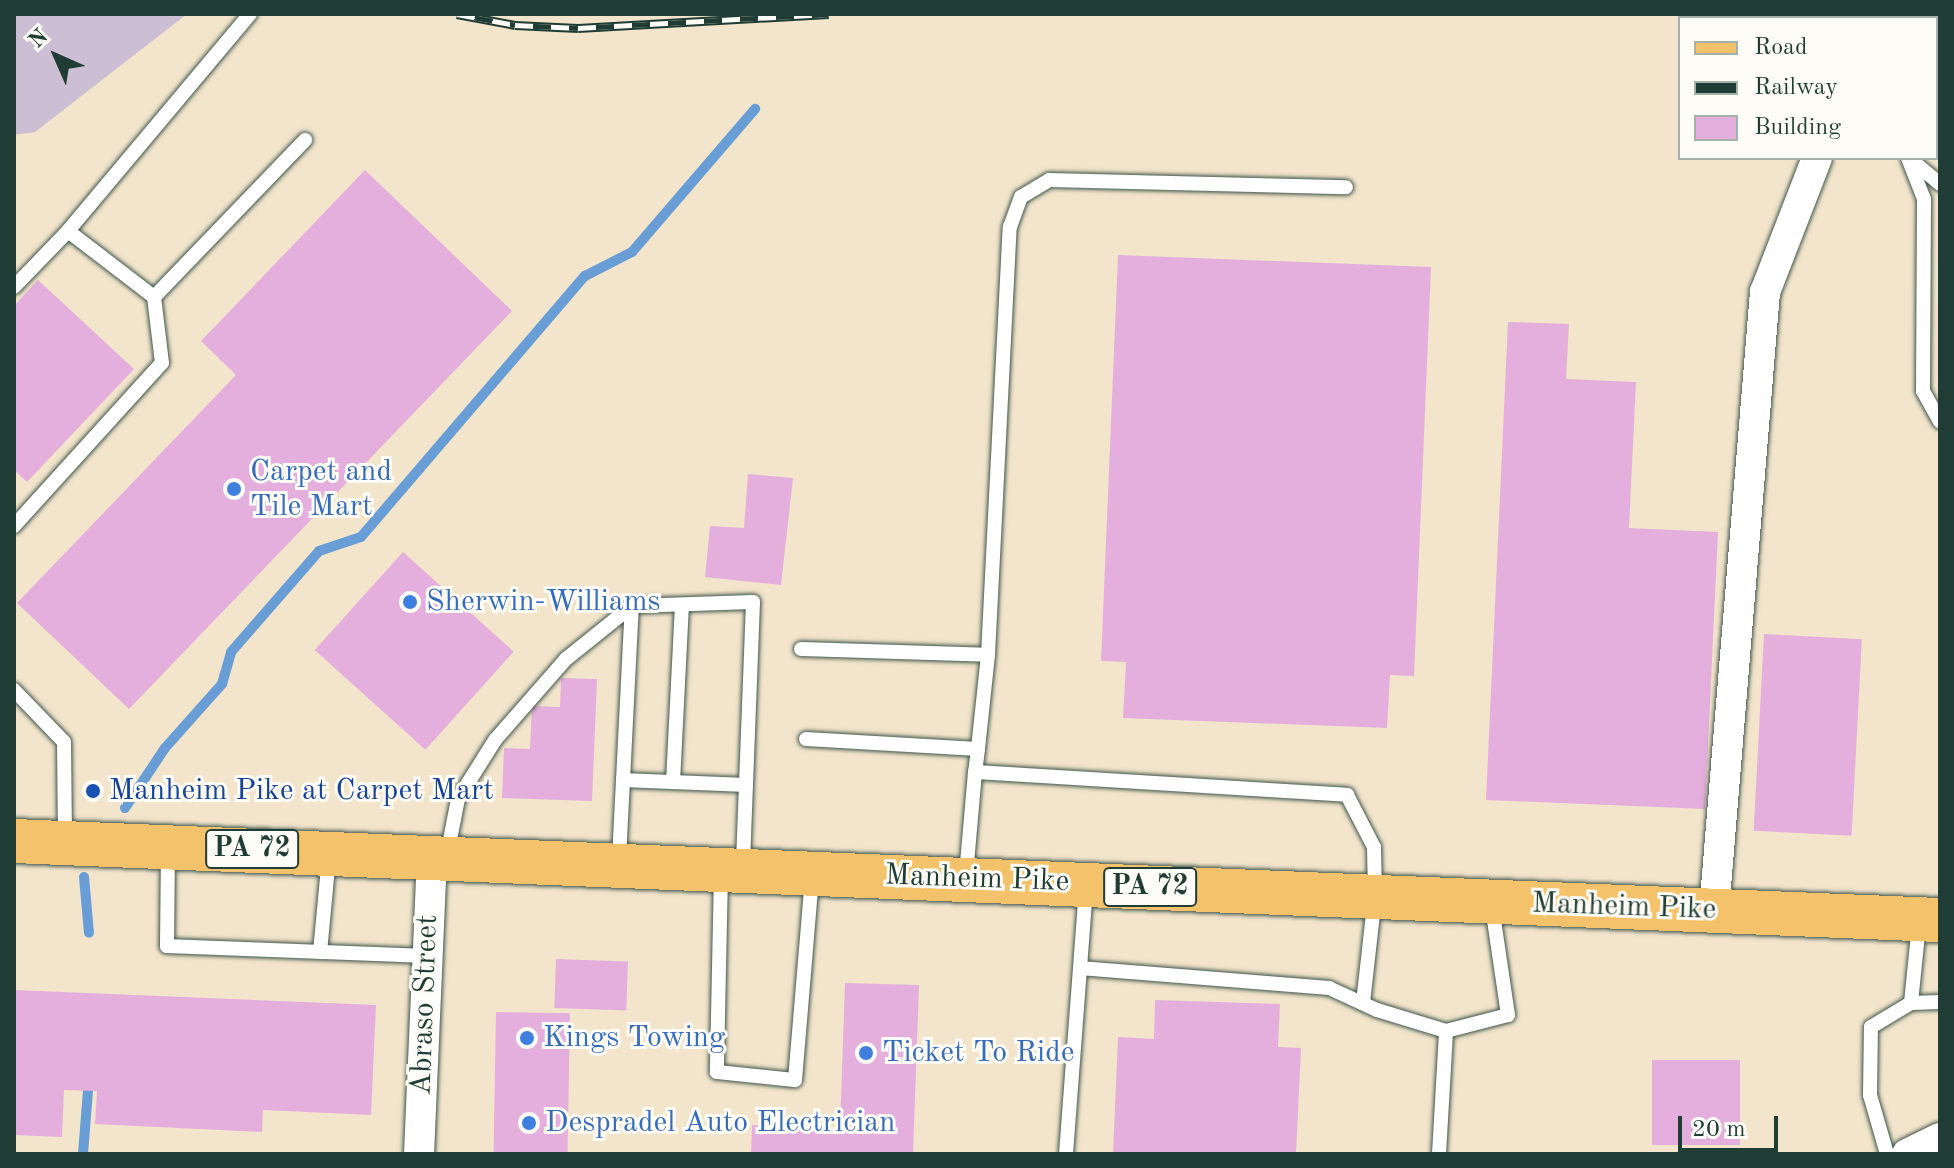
<!DOCTYPE html>
<html>
<head>
<meta charset="utf-8">
<style>
  body { margin:0 }
  #map { position:relative; width:1954px; height:1168px; overflow:hidden; background:#f3e5cc; font-family:"Old Standard TT",serif }
  div>[style] { position:absolute }
  [style*='--x'] { left:calc(var(--x)*1px); top:calc(var(--y)*1px); width:calc(var(--w)*1px); rotate:calc(var(--a)*1deg) }
  .industrial>* { inset:0; background:#ccbed3 }
  .stream>* { height:10px; margin:-5px; padding:0 5px; transform-origin:5px; border-radius:5px; background:#699dd5 }
  .building>* { inset:0; background:#e4afdd; transform-origin:0 0 }
  .roads { filter:drop-shadow(0 0 2px #3f564b) drop-shadow(0 0 2px #3f564b) }
  .service>* { height:14px; margin:-7px; padding:0 7px; transform-origin:7px; border-radius:7px; background:#fff }
  .minor>* { height:30px; margin:-15px; padding:0 15px; transform-origin:15px; border-radius:15px; background:#fff }
  .primary>* { height:44px; margin:-22px; padding:0 22px; transform-origin:22px; border-radius:22px; background:#f3c26a }
  .rail>* { height:9px; margin-top:-4.5px; transform-origin:0; background:repeating-linear-gradient(90deg,#fdfcf7 0 18px,#1f3d34 0 36px); box-sizing:border-box; border-block:2px solid #1f3d34 }
  .dots>* { width:22px; height:22px; translate:-50% -50%; box-sizing:border-box; border:4px solid #fdfcf7; border-radius:50% }
  span { translate:-50% -50%; white-space:nowrap; text-align:center; line-height:1.15; -webkit-text-stroke:6px #fdfcf7; paint-order:stroke }
  .shield-label span { padding:2px 6px; background:#fdfcf7; border:2px solid; border-radius:6px; -webkit-text-stroke-width:0 }
  .shield-label { font-size:28px; color:#1f3d34; font-weight:700 }
  .shop-label { font-size:30px; color:#366cbe }
  .left { translate:0 -50%; text-align:left }
  .transit-label { font-size:30px; color:#164399 }
  .street-label { font-size:30px; color:#1f3d34 }
  .frame { position:absolute; inset:0; border:16px solid #1f3d34; pointer-events:none }
  .legend { position:absolute; left:1678px; top:16px; width:260px; height:144px; box-sizing:border-box; background:#fdfcf7; border:2px solid #a4b0a9; margin:0; padding:10px 14px; list-style:none; font-size:24px; color:#1f3d34 }
  .legend li { display:flex; align-items:center; gap:16px; height:40px }
  .legend b { width:40px; border:2px solid #a4b0a9 }
  .north { position:absolute; left:16px; top:16px; width:80px; height:80px; -webkit-text-stroke:6px #fdfcf7; paint-order:stroke; rotate:315deg; font-size:22px; font-weight:700; line-height:32px; text-align:center; color:#1f3d34 }
  .north::after { content:''; display:block; margin:auto; width:28px; height:36px; background:#1f3d34; clip-path:polygon(50% 0,100% 100%,50% 72%,0 100%) }
  .scale { position:absolute; left:1678px; top:1116px; width:100px; height:36px; box-sizing:border-box; border:4px solid #1f3d34; border-top:0; padding-left:10px; font-size:24px; line-height:28px; white-space:nowrap; color:#1f3d34; -webkit-text-stroke:6px #fdfcf7; paint-order:stroke }
</style>
</head>
<body>
<div id="map">
  <div class="industrial">
    <div style="clip-path:polygon(14px 14px,187px 14px,35px 132px,14px 135px)"></div>
  </div>
  <div class="stream">
    <div style="--x:125;--y:808;--w:72;--a:-56.3"></div>
    <div style="--x:165;--y:748;--w:86;--a:-48.3"></div>
    <div style="--x:222;--y:684;--w:33;--a:-74"></div>
    <div style="--x:231;--y:652;--w:134;--a:-48.9"></div>
    <div style="--x:319;--y:551;--w:44;--a:-18.4"></div>
    <div style="--x:361;--y:537;--w:344;--a:-49.4"></div>
    <div style="--x:585;--y:276;--w:53;--a:-27.1"></div>
    <div style="--x:632;--y:252;--w:189;--a:-49.3"></div>
    <div style="--x:84;--y:877;--w:56;--a:84.9"></div>
    <div style="--x:83;--y:1154;--w:63;--a:-85.5"></div>
  </div>
  <div class="building">
    <div style="clip-path:polygon(365px 170px,512px 311px,129px 709px,17px 603px,236px 375px,201px 341px)"></div>
    <div style="clip-path:polygon(1118px 255px,1431px 267px,1414px 676px,1390px 675px,1387px 728px,1123px 718px,1126px 662px,1101px 661px)"></div>
    <div style="clip-path:polygon(38px 280px,134px 369px,27px 482px,14px 470px,14px 306px)"></div>
    <div style="clip-path:polygon(1508px 322px,1569px 324px,1566px 379px,1636px 382px,1629px 528px,1718px 532px,1705px 809px,1486px 800px)"></div>
    <div style="clip-path:polygon(748px 474px,793px 478px,781px 585px,705px 577px,710px 526px,744px 528px)"></div>
    <div style="left:403px;top:552px;width:149px;height:132px;rotate:42deg"></div>
    <div style="left:1764px;top:634px;width:98px;height:197px;rotate:3deg"></div>
    <div style="clip-path:polygon(561px 678px,597px 679px,592px 801px,502px 798px,504px 748px,530px 749px,532px 706px,560px 707px)"></div>
    <div style="left:556px;top:959px;width:72px;height:49px;rotate:2deg"></div>
    <div style="clip-path:polygon(845px 983px,919px 985px,913px 1154px,751px 1154px,752px 1125px,840px 1128px)"></div>
    <div style="clip-path:polygon(14px 990px,376px 1005px,371px 1115px,263px 1110px,262px 1132px,95px 1124px,97px 1091px,64px 1090px,62px 1137px,14px 1135px)"></div>
    <div style="clip-path:polygon(1155px 1000px,1280px 1004px,1278px 1047px,1301px 1048px,1296px 1154px,1113px 1154px,1118px 1037px,1154px 1039px)"></div>
    <div style="left:496px;top:1012px;width:74px;height:142px;rotate:1deg"></div>
    <div style="left:1652px;top:1060px;width:88px;height:85px"></div>
  </div>
  <div class="roads">
    <div class="service">
      <div style="--x:1898;--y:18;--w:5;--a:-53"></div>
      <div style="--x:1908;--y:158;--w:44;--a:68.7"></div>
      <div style="--x:1924;--y:199;--w:192;--a:90.3"></div>
      <div style="--x:1923;--y:391;--w:35;--a:61"></div>
      <div style="--x:1909;--y:158;--w:40;--a:40"></div>
      <div style="--x:68;--y:231;--w:283;--a:-50"></div>
      <div style="--x:14;--y:287;--w:78;--a:-46"></div>
      <div style="--x:68;--y:231;--w:108;--a:37.5"></div>
      <div style="--x:14;--y:526;--w:220;--a:-47.8"></div>
      <div style="--x:162;--y:363;--w:66;--a:-96.9"></div>
      <div style="--x:154;--y:297;--w:218;--a:-46.1"></div>
      <div style="--x:801;--y:649;--w:187;--a:1.8"></div>
      <div style="--x:988;--y:655;--w:95;--a:96.1"></div>
      <div style="--x:988;--y:655;--w:429;--a:-87.1"></div>
      <div style="--x:1010;--y:227;--w:32;--a:-70"></div>
      <div style="--x:1021;--y:197;--w:33;--a:-31"></div>
      <div style="--x:1049;--y:180;--w:297;--a:1.4"></div>
      <div style="--x:14;--y:690;--w:72;--a:46.1"></div>
      <div style="--x:64;--y:742;--w:96;--a:89.4"></div>
      <div style="--x:806;--y:739;--w:172;--a:3.3"></div>
      <div style="--x:978;--y:749;--w:23;--a:97"></div>
      <div style="--x:623;--y:780;--w:123;--a:2.3"></div>
      <div style="--x:673;--y:782;--w:177;--a:-87.1"></div>
      <div style="--x:168;--y:850;--w:96;--a:90.6"></div>
      <div style="--x:167;--y:946;--w:260;--a:2.2"></div>
      <div style="--x:447;--y:855;--w:57;--a:-78.9"></div>
      <div style="--x:458;--y:799;--w:70;--a:-57.9"></div>
      <div style="--x:495;--y:740;--w:108;--a:-48.8"></div>
      <div style="--x:566;--y:659;--w:85;--a:-38.8"></div>
      <div style="--x:619;--y:859;--w:253;--a:-87.1"></div>
      <div style="--x:632;--y:606;--w:121;--a:-1.9"></div>
      <div style="--x:753;--y:602;--w:265;--a:92.2"></div>
      <div style="--x:721;--y:873;--w:199;--a:91.2"></div>
      <div style="--x:717;--y:1072;--w:78;--a:5.9"></div>
      <div style="--x:795;--y:1080;--w:205;--a:-85.2"></div>
      <div style="--x:966;--y:875;--w:103;--a:-85"></div>
      <div style="--x:975;--y:772;--w:373;--a:3.5"></div>
      <div style="--x:1347;--y:795;--w:59;--a:62.6"></div>
      <div style="--x:1374;--y:847;--w:49;--a:88.8"></div>
      <div style="--x:1375;--y:896;--w:108;--a:96.4"></div>
      <div style="--x:320;--y:952;--w:95;--a:-84.6"></div>
      <div style="--x:1080;--y:968;--w:250;--a:4.6"></div>
      <div style="--x:1329;--y:988;--w:53;--a:24.6"></div>
      <div style="--x:1377;--y:1010;--w:72;--a:16.9"></div>
      <div style="--x:1446;--y:1031;--w:64;--a:-14.5"></div>
      <div style="--x:1508;--y:1015;--w:109;--a:-98.4"></div>
      <div style="--x:1911;--y:1003;--w:79;--a:-84.2"></div>
      <div style="--x:1066;--y:1154;--w:264;--a:-85.7"></div>
      <div style="--x:1439;--y:1154;--w:123;--a:-86.7"></div>
      <div style="--x:1887;--y:1154;--w:61;--a:-106.1"></div>
      <div style="--x:1870;--y:1095;--w:68;--a:-89.2"></div>
      <div style="--x:1871;--y:1027;--w:47;--a:-31"></div>
      <div style="--x:1911;--y:1003;--w:29;--a:-2"></div>
    </div>
    <div class="minor">
      <div style="--x:1714;--y:911;--w:621;--a:-85.29"></div>
      <div style="--x:1765;--y:292;--w:144;--a:-68.8"></div>
      <div style="--x:419;--y:1154;--w:298;--a:-87.5"></div>
      <div style="--x:1907;--y:1154;--w:37;--a:-26"></div>
    </div>
    <div class="primary">
      <div style="--x:14;--y:841;--w:1928;--a:2.35"></div>
    </div>
  </div>
  <div class="rail">
    <div style="--x:457;--y:14;--w:59;--a:10.7"></div>
    <div style="--x:515;--y:25;--w:63;--a:2.7"></div>
    <div style="--x:578;--y:28;--w:251;--a:-3.2"></div>
  </div>
  <div class="dots">
    <div style="left:234px;top:489px;background:#3f7fe0"></div>
    <div style="left:410px;top:602px;background:#3f7fe0"></div>
    <div style="left:93px;top:791px;background:#1a4fb4"></div>
    <div style="left:527px;top:1038px;background:#3f7fe0"></div>
    <div style="left:866px;top:1053px;background:#3f7fe0"></div>
    <div style="left:529px;top:1123px;background:#3f7fe0"></div>
  </div>
  <div class="shield-label">
    <span style="left:252px;top:849px">PA 72</span>
    <span style="left:1150px;top:887px">PA 72</span>
  </div>
  <div class="shop-label">
    <span class="left" style="left:250px;top:489px">Carpet and<br>Tile Mart</span>
    <span class="left" style="left:426px;top:602px">Sherwin-Williams</span>
    <span class="left" style="left:543px;top:1038px">Kings Towing</span>
    <span class="left" style="left:882px;top:1053px">Ticket To Ride</span>
    <span class="left" style="left:545px;top:1123px">Despradel Auto Electrician</span>
  </div>
  <div class="transit-label">
    <span class="left" style="left:109px;top:791px">Manheim Pike at Carpet Mart</span>
  </div>
  <div class="street-label">
    <span style="left:977px;top:879px;rotate:2deg">Manheim Pike</span>
    <span style="left:1624px;top:907px;rotate:2deg">Manheim Pike</span>
    <span style="left:425px;top:1005px;rotate:-88deg">Abraso Street</span>
  </div>
  <div class="frame"></div>
  <ul class="legend">
  <li><b style="height:10px;background:#f3c26a"></b>Road</li>
  <li><b style="height:10px;background:#1f3d34"></b>Railway</li>
  <li><b style="height:22px;background:#e4afdd"></b>Building</li>
  </ul>
  <div class="north">N</div>
  <div class="scale">20 m</div>
</div>
</body>
</html>
